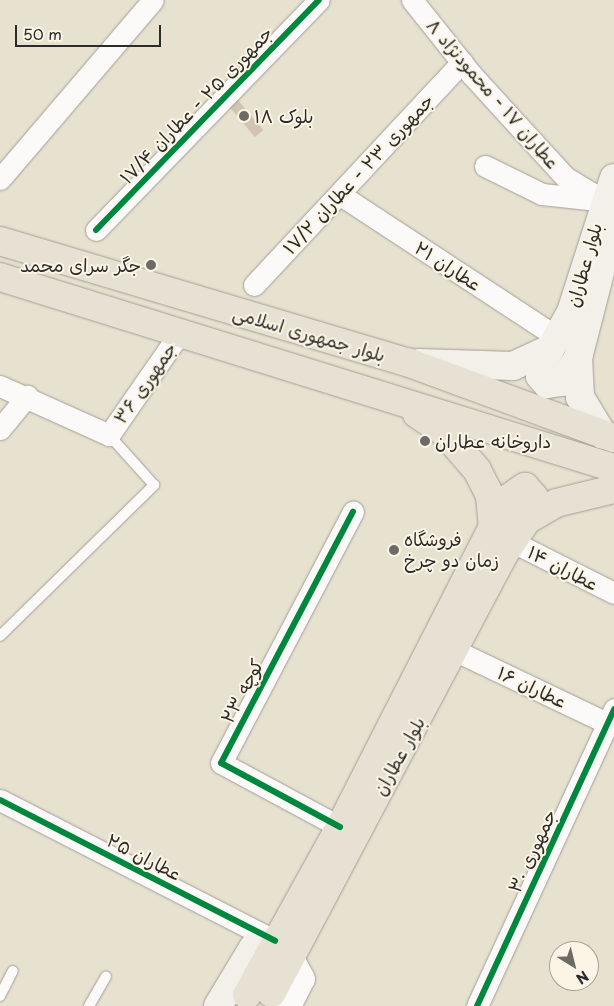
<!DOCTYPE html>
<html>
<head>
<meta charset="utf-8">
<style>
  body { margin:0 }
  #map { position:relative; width:614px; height:1006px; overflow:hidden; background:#e7e1d0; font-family:"Playpen Sans","Playpen Sans Arabic",sans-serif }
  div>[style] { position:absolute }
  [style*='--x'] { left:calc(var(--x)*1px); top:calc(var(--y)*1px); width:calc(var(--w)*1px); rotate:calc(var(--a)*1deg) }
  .building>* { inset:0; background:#d2c4b2; transform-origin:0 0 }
  .roads { filter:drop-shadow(0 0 1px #a3a096) drop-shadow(0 0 1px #a3a096) }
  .service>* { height:10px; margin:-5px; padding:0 5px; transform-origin:5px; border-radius:5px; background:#fbfaf8 }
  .minor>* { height:21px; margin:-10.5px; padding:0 10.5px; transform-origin:10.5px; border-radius:10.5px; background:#fbfaf8 }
  .tertiary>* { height:26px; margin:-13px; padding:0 13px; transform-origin:13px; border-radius:13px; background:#fbfaf8 }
  .secondary>* { height:28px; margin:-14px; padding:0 14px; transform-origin:14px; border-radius:14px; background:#f3f0ea }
  .primary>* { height:28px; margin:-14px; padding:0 14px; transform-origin:14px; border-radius:14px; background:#e7e1d3 }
  .cycleway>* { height:6px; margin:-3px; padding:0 3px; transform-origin:3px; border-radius:3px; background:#00873e }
  .dots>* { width:14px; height:14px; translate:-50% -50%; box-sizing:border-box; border:2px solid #fcf5e5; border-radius:50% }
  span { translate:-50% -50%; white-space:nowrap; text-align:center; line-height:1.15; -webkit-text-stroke:4px #fcf5e5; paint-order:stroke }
  .street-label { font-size:18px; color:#2b2b2b }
  .poi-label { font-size:18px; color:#2b2b2b }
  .left { translate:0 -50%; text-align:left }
  .right { translate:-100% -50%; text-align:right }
  .north { position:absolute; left:549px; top:941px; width:50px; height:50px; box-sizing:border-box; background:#fcf5e5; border:1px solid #a8a49b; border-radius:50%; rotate:144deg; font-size:14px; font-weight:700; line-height:20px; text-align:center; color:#2b2b2b }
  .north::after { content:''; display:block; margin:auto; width:18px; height:22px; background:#6d6b65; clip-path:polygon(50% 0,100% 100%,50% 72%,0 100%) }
  .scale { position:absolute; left:15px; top:25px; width:146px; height:22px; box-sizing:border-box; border:2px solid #2b2b2b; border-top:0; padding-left:6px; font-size:15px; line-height:18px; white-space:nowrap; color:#2b2b2b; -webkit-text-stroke:4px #fcf5e5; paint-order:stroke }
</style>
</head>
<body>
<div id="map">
  <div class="building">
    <div style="left:233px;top:94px;width:47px;height:11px;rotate:50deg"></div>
  </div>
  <div class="roads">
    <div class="service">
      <div style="--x:0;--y:636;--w:216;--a:-44.4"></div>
      <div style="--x:154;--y:485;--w:67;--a:-132"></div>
      <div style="--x:0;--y:996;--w:28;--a:-63"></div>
      <div style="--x:89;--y:1006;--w:34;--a:-60"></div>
    </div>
    <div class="minor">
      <div style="--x:412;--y:0;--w:95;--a:51.4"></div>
      <div style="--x:471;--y:74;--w:139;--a:47.6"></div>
      <div style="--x:565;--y:177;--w:44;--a:31.2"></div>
      <div style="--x:485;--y:166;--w:64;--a:26.2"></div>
      <div style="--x:542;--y:194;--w:56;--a:6.1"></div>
      <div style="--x:0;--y:179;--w:235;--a:-49.5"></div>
      <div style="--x:339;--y:194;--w:262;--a:33.3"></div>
      <div style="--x:96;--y:230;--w:320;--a:-45.9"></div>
      <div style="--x:254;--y:285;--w:305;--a:-47"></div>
      <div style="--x:0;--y:386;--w:120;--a:24.2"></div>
      <div style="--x:109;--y:435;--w:126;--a:-55.3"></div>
      <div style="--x:0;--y:429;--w:43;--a:-50.7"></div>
      <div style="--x:513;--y:542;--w:113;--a:26.8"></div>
      <div style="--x:456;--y:651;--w:167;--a:25.5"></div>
      <div style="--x:0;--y:800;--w:309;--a:27.1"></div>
      <div style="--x:340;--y:827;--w:135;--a:-151.7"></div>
      <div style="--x:221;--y:763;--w:284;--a:-62.3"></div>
      <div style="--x:477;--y:1006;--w:327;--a:-65.2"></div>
    </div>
    <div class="tertiary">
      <div style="--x:288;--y:1006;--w:30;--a:-63"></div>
      <div style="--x:302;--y:979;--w:25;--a:-119"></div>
    </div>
    <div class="secondary">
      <div style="--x:614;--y:178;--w:141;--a:107.8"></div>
      <div style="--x:571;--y:312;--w:62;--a:119.1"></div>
      <div style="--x:541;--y:366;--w:10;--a:96"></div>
      <div style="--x:540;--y:376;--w:11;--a:49"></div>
      <div style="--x:547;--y:384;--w:15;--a:-8"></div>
      <div style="--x:562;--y:382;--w:29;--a:-56"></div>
      <div style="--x:578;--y:358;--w:145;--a:-75.6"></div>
      <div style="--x:578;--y:358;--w:39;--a:87"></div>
      <div style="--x:580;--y:397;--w:44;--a:58.8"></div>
      <div style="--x:419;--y:363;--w:94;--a:1.8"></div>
      <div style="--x:513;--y:366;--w:40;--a:-25"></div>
      <div style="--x:218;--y:1006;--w:68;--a:-58.9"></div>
      <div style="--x:253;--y:948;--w:23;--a:-18"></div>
    </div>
    <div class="primary">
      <div style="--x:0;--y:241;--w:425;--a:16.6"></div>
      <div style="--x:407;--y:362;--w:221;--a:20.2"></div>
      <div style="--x:0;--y:277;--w:643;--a:17.28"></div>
      <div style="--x:417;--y:414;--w:34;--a:34"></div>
      <div style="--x:445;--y:433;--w:49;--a:49.1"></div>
      <div style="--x:477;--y:470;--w:28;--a:63"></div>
      <div style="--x:490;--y:495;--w:35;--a:85"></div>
      <div style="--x:527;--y:520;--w:34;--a:-30"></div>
      <div style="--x:556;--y:503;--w:60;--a:-13.6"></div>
      <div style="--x:247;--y:995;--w:192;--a:-61"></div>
      <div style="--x:340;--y:827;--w:368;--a:-63"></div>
      <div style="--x:507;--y:499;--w:22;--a:-34"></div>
      <div style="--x:525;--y:487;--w:13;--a:48"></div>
      <div style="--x:534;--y:497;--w:24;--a:107"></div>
      <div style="--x:527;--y:520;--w:41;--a:124.1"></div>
      <div style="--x:504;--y:554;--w:497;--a:117.9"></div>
    </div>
  </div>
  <div class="cycleway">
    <div style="--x:96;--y:230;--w:320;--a:-45.9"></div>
    <div style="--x:0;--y:800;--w:309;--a:27.1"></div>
    <div style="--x:340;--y:827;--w:135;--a:-151.7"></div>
    <div style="--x:221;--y:763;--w:284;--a:-62.3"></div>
    <div style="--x:477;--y:1006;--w:327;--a:-65.2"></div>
  </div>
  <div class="dots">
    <div style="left:244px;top:116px;background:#6d6b65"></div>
    <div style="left:151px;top:265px;background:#6d6b65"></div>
    <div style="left:425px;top:441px;background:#6d6b65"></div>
    <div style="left:394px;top:550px;background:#6d6b65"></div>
  </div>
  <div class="street-label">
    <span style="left:493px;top:94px;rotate:49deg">عطاران ۱۷ - محمودنژاد ۸</span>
    <span style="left:196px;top:105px;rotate:-46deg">جمهوری ۲۵ - عطاران ۱۷/۴</span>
    <span style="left:358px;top:174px;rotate:-47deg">جمهوری ۲۳ - عطاران ۱۷/۲</span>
    <span style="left:584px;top:265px;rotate:-74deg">بلوار عطاران</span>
    <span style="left:448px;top:266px;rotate:33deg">عطاران ۲۱</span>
    <span style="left:309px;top:334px;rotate:16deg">بلوار جمهوری اسلامی</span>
    <span style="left:145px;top:383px;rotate:-55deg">جمهوری ۳۶</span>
    <span style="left:563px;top:568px;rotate:27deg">عطاران ۱۴</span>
    <span style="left:532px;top:687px;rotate:25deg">عطاران ۱۶</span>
    <span style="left:242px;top:691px;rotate:-62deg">کوچه ۲۳</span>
    <span style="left:399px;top:756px;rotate:-61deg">بلوار عطاران</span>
    <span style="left:532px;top:851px;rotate:-65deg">جمهوری ۳۰</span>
    <span style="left:144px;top:857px;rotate:27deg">عطاران ۲۵</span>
  </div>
  <div class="poi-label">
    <span class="left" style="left:254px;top:116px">بلوک ۱۸</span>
    <span class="right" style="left:141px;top:265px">جگر سرای محمد</span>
    <span class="left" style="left:435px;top:441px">داروخانه عطاران</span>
    <span class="left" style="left:404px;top:550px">فروشگاه<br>زمان دو چرخ</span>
  </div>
  <div class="north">N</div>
  <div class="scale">50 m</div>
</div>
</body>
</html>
